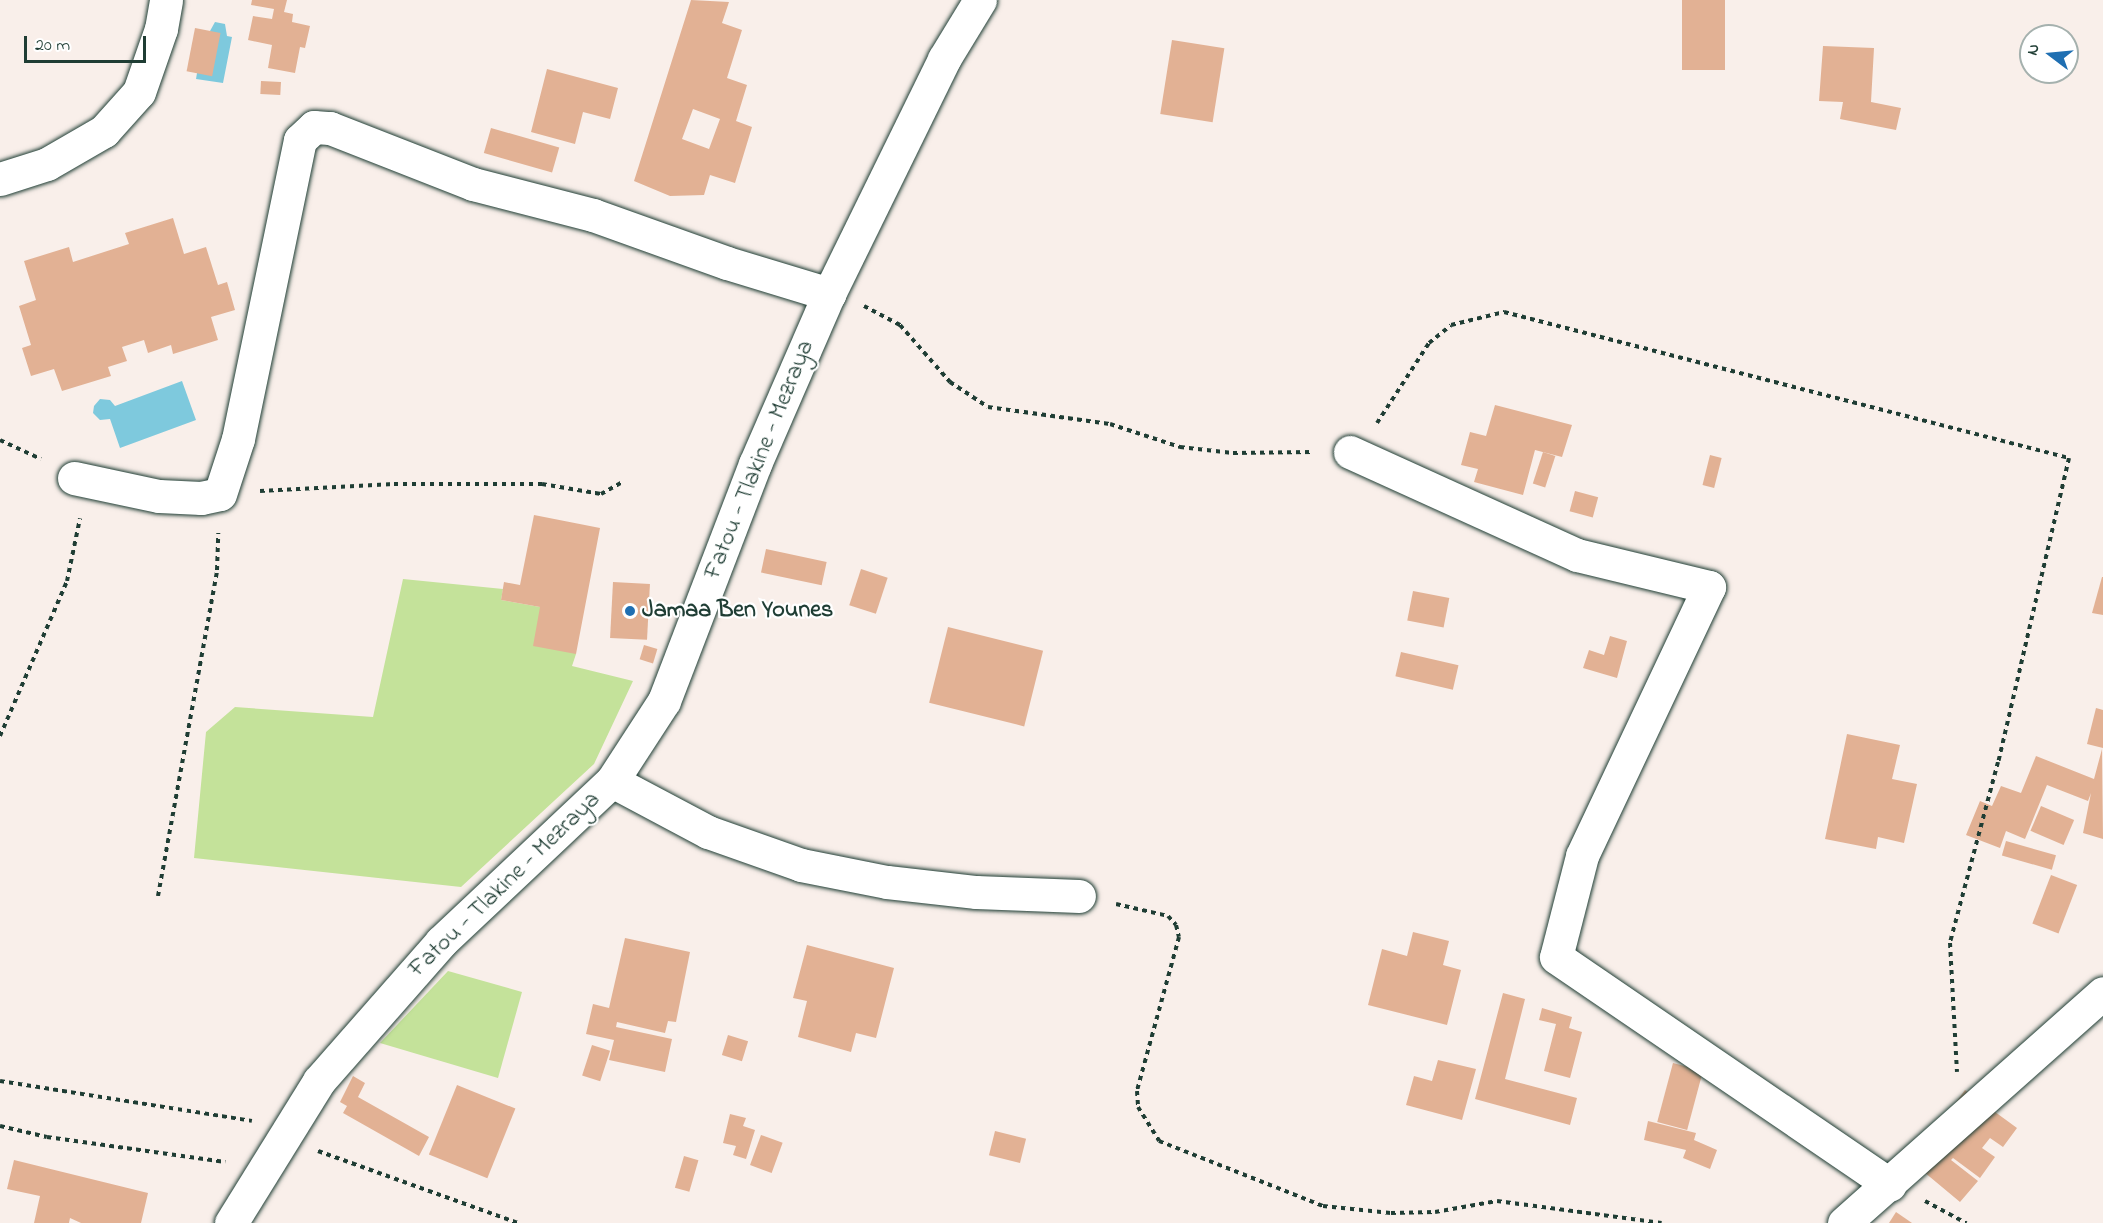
<!DOCTYPE html>
<html>
<head>
<meta charset="utf-8">
<style>
  body { margin:0 }
  #map { position:relative; width:2103px; height:1223px; overflow:hidden; background:#f9efea; font-family:"Indie Flower",sans-serif }
  div>[style] { position:absolute }
  [style*='--x'] { left:calc(var(--x)*1px); top:calc(var(--y)*1px); width:calc(var(--w)*1px); rotate:calc(var(--a)*1deg) }
  .green>* { inset:0; background:#c4e29a }
  .water>* { inset:0; background:#7ec9dd }
  .building>* { inset:0; background:#e2b194; transform-origin:0 0 }
  .path>* { height:4px; margin-top:-2px; transform-origin:0; background:repeating-linear-gradient(90deg,#1f3d34 0 4.5px,transparent 0 9px) }
  .roads { filter:drop-shadow(0 0 2px #1f3d34) drop-shadow(0 0 2px #1f3d34) }
  .minor>* { height:33px; margin:-16.5px; padding:0 16.5px; transform-origin:16.5px; border-radius:16.5px; background:#fff }
  .dots>* { width:16px; height:16px; translate:-50% -50%; box-sizing:border-box; border:3px solid #fff; border-radius:50% }
  span { translate:-50% -50%; white-space:nowrap; text-align:center; line-height:1.15; -webkit-text-stroke:4.5px #fff; paint-order:stroke }
  .street-label { font-size:24px; color:#1f3d34 }
  .poi-label { font-size:24px; color:#1f3d34; font-weight:700 }
  .left { translate:0 -50%; text-align:left }
  .north { position:absolute; left:2019px; top:24px; width:60px; height:60px; box-sizing:border-box; background:#fff; border:2px solid #a5b1ae; border-radius:50%; rotate:286deg; font-size:16px; font-weight:700; line-height:24px; text-align:center; color:#1f3d34 }
  .north::after { content:''; display:block; margin:auto; width:21px; height:27px; background:#1f6fb2; clip-path:polygon(50% 0,100% 100%,50% 72%,0 100%) }
  .scale { position:absolute; left:24px; top:36px; width:122px; height:27px; box-sizing:border-box; border:3px solid #1f3d34; border-top:0; padding-left:8px; font-size:18px; line-height:21px; white-space:nowrap; color:#1f3d34; -webkit-text-stroke:4px #fff; paint-order:stroke }
</style>
</head>
<body>
<div id="map">
  <div class="green">
    <div style="clip-path:polygon(403px 579px,503px 589px,501px 600px,540px 607px,576px 654px,572px 666px,633px 681px,594px 764px,461px 887px,194px 858px,206px 732px,235px 707px,373px 717px)"></div>
    <div style="clip-path:polygon(448px 971px,522px 992px,498px 1078px,380px 1043px)"></div>
  </div>
  <div class="water">
    <div style="clip-path:polygon(215px 22px,225px 24px,227px 36px,232px 37px,223px 83px,196px 79px,204px 32px,210px 31px)"></div>
    <div style="clip-path:polygon(182px 381px,196px 420px,120px 448px,110px 419px,100px 420px,93px 413px,94px 406px,100px 399px,110px 400px,115px 406px)"></div>
  </div>
  <div class="building">
    <div style="clip-path:polygon(252px 0,287px 0,284px 12px,293px 14px,292px 22px,310px 26px,305px 48px,300px 47px,295px 73px,268px 68px,272px 45px,248px 40px,253px 16px,272px 19px,274px 9px,251px 5px)"></div>
    <div style="clip-path:polygon(evenodd,691px 0,729px 2px,722px 23px,742px 30px,727px 78px,747px 85px,736px 121px,752px 127px,735px 183px,710px 175px,704px 195px,670px 196px,634px 181px,691px 0,693px 109px,720px 119px,709px 149px,682px 139px,693px 109px)"></div>
    <div style="left:1682px;top:0;width:43px;height:70px"></div>
    <div style="left:195px;top:28px;width:26px;height:44px;rotate:11deg"></div>
    <div style="left:1172px;top:40px;width:53px;height:75px;rotate:9deg"></div>
    <div style="clip-path:polygon(1823px 46px,1874px 48px,1871px 102px,1901px 108px,1896px 130px,1840px 119px,1843px 102px,1819px 101px)"></div>
    <div style="clip-path:polygon(547px 69px,618px 88px,610px 119px,583px 112px,575px 144px,531px 132px)"></div>
    <div style="left:261px;top:81px;width:20px;height:13px;rotate:3deg"></div>
    <div style="left:491px;top:128px;width:71px;height:26px;rotate:16deg"></div>
    <div style="clip-path:polygon(173px 218px,184px 254px,206px 247px,218px 285px,227px 282px,235px 310px,211px 317px,218px 340px,173px 354px,171px 345px,148px 353px,144px 340px,122px 347px,127px 361px,108px 367px,111px 376px,62px 391px,54px 369px,31px 376px,22px 348px,31px 345px,19px 306px,36px 300px,24px 261px,69px 247px,73px 262px,129px 244px,125px 233px)"></div>
    <div style="clip-path:polygon(1495px 405px,1572px 425px,1562px 457px,1535px 450px,1523px 495px,1474px 482px,1478px 469px,1461px 465px,1470px 432px,1486px 436px)"></div>
    <div style="left:1543px;top:452px;width:13px;height:33px;rotate:18deg"></div>
    <div style="left:1710px;top:455px;width:12px;height:31px;rotate:14deg"></div>
    <div style="left:1575px;top:491px;width:24px;height:21px;rotate:15deg"></div>
    <div style="clip-path:polygon(534px 515px,600px 528px,576px 654px,533px 646px,540px 607px,501px 600px,504px 582px,520px 585px)"></div>
    <div style="left:766px;top:549px;width:62px;height:24px;rotate:12deg"></div>
    <div style="left:861px;top:569px;width:28px;height:38px;rotate:18deg"></div>
    <div style="clip-path:polygon(2102px 577px,2103px 577px,2103px 615px,2092px 613px)"></div>
    <div style="left:613px;top:582px;width:37px;height:56px;rotate:3deg"></div>
    <div style="left:1413px;top:591px;width:37px;height:30px;rotate:11deg"></div>
    <div style="left:948px;top:627px;width:98px;height:78px;rotate:14deg"></div>
    <div style="clip-path:polygon(1610px 636px,1627px 641px,1617px 678px,1583px 668px,1589px 650px,1604px 655px)"></div>
    <div style="left:644px;top:645px;width:14px;height:15px;rotate:17deg"></div>
    <div style="left:1401px;top:652px;width:59px;height:25px;rotate:13deg"></div>
    <div style="clip-path:polygon(2096px 708px,2103px 710px,2103px 748px,2087px 744px)"></div>
    <div style="clip-path:polygon(1847px 734px,1900px 745px,1892px 779px,1917px 784px,1904px 843px,1878px 837px,1876px 849px,1825px 839px)"></div>
    <div style="clip-path:polygon(2102px 749px,2103px 839px,2083px 833px,2091px 793px,2088px 801px,2047px 785px,2025px 839px,2006px 831px,2000px 848px,1966px 835px,1980px 801px,1992px 806px,2001px 786px,2021px 793px,2036px 756px,2094px 779px)"></div>
    <div style="left:2041px;top:806px;width:36px;height:27px;rotate:23deg"></div>
    <div style="left:2006px;top:841px;width:52px;height:15px;rotate:16deg"></div>
    <div style="left:2051px;top:875px;width:28px;height:52px;rotate:21deg"></div>
    <div style="clip-path:polygon(1413px 932px,1449px 941px,1443px 965px,1461px 970px,1447px 1025px,1368px 1005px,1382px 949px,1407px 956px)"></div>
    <div style="clip-path:polygon(625px 938px,690px 952px,676px 1022px,668px 1021px,665px 1033px,617px 1022px,616px 1027px,672px 1039px,665px 1072px,609px 1060px,614px 1040px,586px 1034px,593px 1004px,609px 1008px)"></div>
    <div style="clip-path:polygon(807px 945px,894px 968px,876px 1038px,856px 1033px,851px 1052px,798px 1037px,807px 1001px,793px 998px)"></div>
    <div style="clip-path:polygon(1503px 993px,1525px 999px,1505px 1079px,1577px 1098px,1570px 1125px,1475px 1099px)"></div>
    <div style="clip-path:polygon(1542px 1008px,1572px 1017px,1569px 1028px,1582px 1032px,1570px 1078px,1544px 1071px,1556px 1024px,1539px 1020px)"></div>
    <div style="left:728px;top:1035px;width:21px;height:21px;rotate:17deg"></div>
    <div style="left:592px;top:1045px;width:19px;height:32px;rotate:18deg"></div>
    <div style="clip-path:polygon(1438px 1060px,1476px 1069px,1462px 1120px,1406px 1105px,1414px 1076px,1432px 1081px)"></div>
    <div style="left:1673px;top:1063px;width:31px;height:61px;rotate:15deg"></div>
    <div style="clip-path:polygon(353px 1076px,365px 1083px,358px 1097px,429px 1137px,419px 1156px,343px 1113px,347px 1106px,340px 1102px)"></div>
    <div style="left:457px;top:1085px;width:63px;height:75px;rotate:22deg"></div>
    <div style="clip-path:polygon(1965px 1090px,2017px 1128px,2003px 1147px,1990px 1138px,1982px 1148px,1995px 1157px,1980px 1178px,1953px 1158px,1951px 1160px,1978px 1181px,1960px 1202px,1912px 1162px)"></div>
    <div style="clip-path:polygon(730px 1114px,746px 1118px,743px 1126px,755px 1130px,746px 1159px,733px 1155px,736px 1146px,723px 1143px)"></div>
    <div style="clip-path:polygon(1648px 1121px,1696px 1133px,1694px 1140px,1717px 1150px,1710px 1169px,1683px 1158px,1686px 1150px,1644px 1140px)"></div>
    <div style="left:995px;top:1131px;width:32px;height:25px;rotate:14deg"></div>
    <div style="left:761px;top:1135px;width:23px;height:32px;rotate:20deg"></div>
    <div style="left:684px;top:1156px;width:15px;height:33px;rotate:16deg"></div>
    <div style="clip-path:polygon(14px 1160px,148px 1193px,141px 1223px,81px 1223px,70px 1218px,69px 1223px,34px 1223px,40px 1196px,7px 1189px)"></div>
    <div style="clip-path:polygon(1896px 1212px,1912px 1223px,1889px 1223px)"></div>
  </div>
  <div class="path">
    <div style="--x:864;--y:306;--w:41;--a:27.8"></div>
    <div style="--x:900;--y:325;--w:76;--a:48.7"></div>
    <div style="--x:950;--y:382;--w:45;--a:33.3"></div>
    <div style="--x:988;--y:407;--w:123;--a:7.9"></div>
    <div style="--x:1110;--y:424;--w:74;--a:18.2"></div>
    <div style="--x:1180;--y:447;--w:53;--a:6.5"></div>
    <div style="--x:1233;--y:453;--w:80;--a:-0.7"></div>
    <div style="--x:1377;--y:423;--w:95;--a:-57"></div>
    <div style="--x:1429;--y:343;--w:28;--a:-39"></div>
    <div style="--x:1451;--y:325;--w:55;--a:-13.8"></div>
    <div style="--x:1504;--y:312;--w:584;--a:14.49"></div>
    <div style="--x:2069;--y:458;--w:312;--a:103.1"></div>
    <div style="--x:1998;--y:762;--w:187;--a:104.9"></div>
    <div style="--x:1950;--y:943;--w:129;--a:86.9"></div>
    <div style="--x:0;--y:440;--w:45;--a:24.9"></div>
    <div style="--x:260;--y:491;--w:134;--a:-3"></div>
    <div style="--x:394;--y:484;--w:148;--a:0"></div>
    <div style="--x:542;--y:484;--w:60;--a:9.6"></div>
    <div style="--x:601;--y:494;--w:23;--a:-29"></div>
    <div style="--x:0;--y:736;--w:169;--a:-66.6"></div>
    <div style="--x:67;--y:581;--w:64;--a:-78.3"></div>
    <div style="--x:158;--y:896;--w:331;--a:-79.7"></div>
    <div style="--x:217;--y:570;--w:37;--a:-88"></div>
    <div style="--x:1116;--y:904;--w:53;--a:13"></div>
    <div style="--x:1168;--y:916;--w:12;--a:48"></div>
    <div style="--x:1176;--y:925;--w:12;--a:76"></div>
    <div style="--x:1179;--y:937;--w:160;--a:105.3"></div>
    <div style="--x:1137;--y:1091;--w:16;--a:86"></div>
    <div style="--x:1138;--y:1107;--w:40;--a:58"></div>
    <div style="--x:1159;--y:1141;--w:176;--a:21.6"></div>
    <div style="--x:1323;--y:1206;--w:68;--a:5.9"></div>
    <div style="--x:1391;--y:1213;--w:44;--a:-1.3"></div>
    <div style="--x:1435;--y:1212;--w:63;--a:-10.1"></div>
    <div style="--x:1497;--y:1201;--w:166;--a:7.6"></div>
    <div style="--x:0;--y:1081;--w:255;--a:9"></div>
    <div style="--x:0;--y:1126;--w:48;--a:13.2"></div>
    <div style="--x:47;--y:1137;--w:180;--a:8"></div>
    <div style="--x:318;--y:1151;--w:213;--a:19.8"></div>
    <div style="--x:1925;--y:1201;--w:47;--a:28.2"></div>
  </div>
  <div class="roads">
    <div class="minor">
      <div style="--x:0;--y:179;--w:49;--a:-17.7"></div>
      <div style="--x:47;--y:164;--w:66;--a:-30.1"></div>
      <div style="--x:104;--y:131;--w:52;--a:-48.1"></div>
      <div style="--x:139;--y:92;--w:67;--a:-70.8"></div>
      <div style="--x:161;--y:29;--w:29;--a:-80"></div>
      <div style="--x:1350;--y:452;--w:249;--a:24.4"></div>
      <div style="--x:1577;--y:555;--w:136;--a:13.6"></div>
      <div style="--x:1709;--y:587;--w:297;--a:115.3"></div>
      <div style="--x:1582;--y:856;--w:104;--a:104.4"></div>
      <div style="--x:1556;--y:957;--w:404;--a:34.3"></div>
      <div style="--x:74;--y:478;--w:87;--a:12"></div>
      <div style="--x:159;--y:496;--w:42;--a:2.7"></div>
      <div style="--x:201;--y:498;--w:19;--a:-12"></div>
      <div style="--x:220;--y:494;--w:58;--a:-71.9"></div>
      <div style="--x:238;--y:439;--w:305;--a:-78.3"></div>
      <div style="--x:300;--y:140;--w:19;--a:-43"></div>
      <div style="--x:314;--y:127;--w:16;--a:4"></div>
      <div style="--x:330;--y:128;--w:154;--a:21.4"></div>
      <div style="--x:473;--y:184;--w:124;--a:14.5"></div>
      <div style="--x:593;--y:215;--w:142;--a:19.7"></div>
      <div style="--x:727;--y:263;--w:107;--a:16.9"></div>
      <div style="--x:612;--y:781;--w:109;--a:28"></div>
      <div style="--x:708;--y:832;--w:99;--a:19.5"></div>
      <div style="--x:801;--y:865;--w:88;--a:11.2"></div>
      <div style="--x:887;--y:882;--w:90;--a:6.4"></div>
      <div style="--x:976;--y:892;--w:103;--a:2.2"></div>
      <div style="--x:231;--y:1223;--w:167;--a:-58.2"></div>
      <div style="--x:319;--y:1081;--w:185;--a:-48.7"></div>
      <div style="--x:441;--y:942;--w:235;--a:-43.3"></div>
      <div style="--x:612;--y:781;--w:95;--a:-57"></div>
      <div style="--x:664;--y:701;--w:254;--a:-69"></div>
      <div style="--x:755;--y:464;--w:185;--a:-66.5"></div>
      <div style="--x:829;--y:294;--w:262;--a:-63.9"></div>
      <div style="--x:944;--y:59;--w:69;--a:-58.6"></div>
      <div style="--x:1844;--y:1223;--w:346;--a:-41.6"></div>
    </div>
  </div>
  <div class="dots">
    <div style="left:630px;top:611px;background:#1f6fb2"></div>
  </div>
  <div class="street-label">
    <span style="left:760px;top:460px;rotate:-68deg">Fatou - Tlakine - Mezraya</span>
    <span style="left:505px;top:885px;rotate:-44deg">Fatou - Tlakine - Mezraya</span>
  </div>
  <div class="poi-label">
    <span class="left" style="left:642px;top:611px">Jamaa Ben Younes</span>
  </div>
  <div class="north">N</div>
  <div class="scale">20 m</div>
</div>
</body>
</html>
